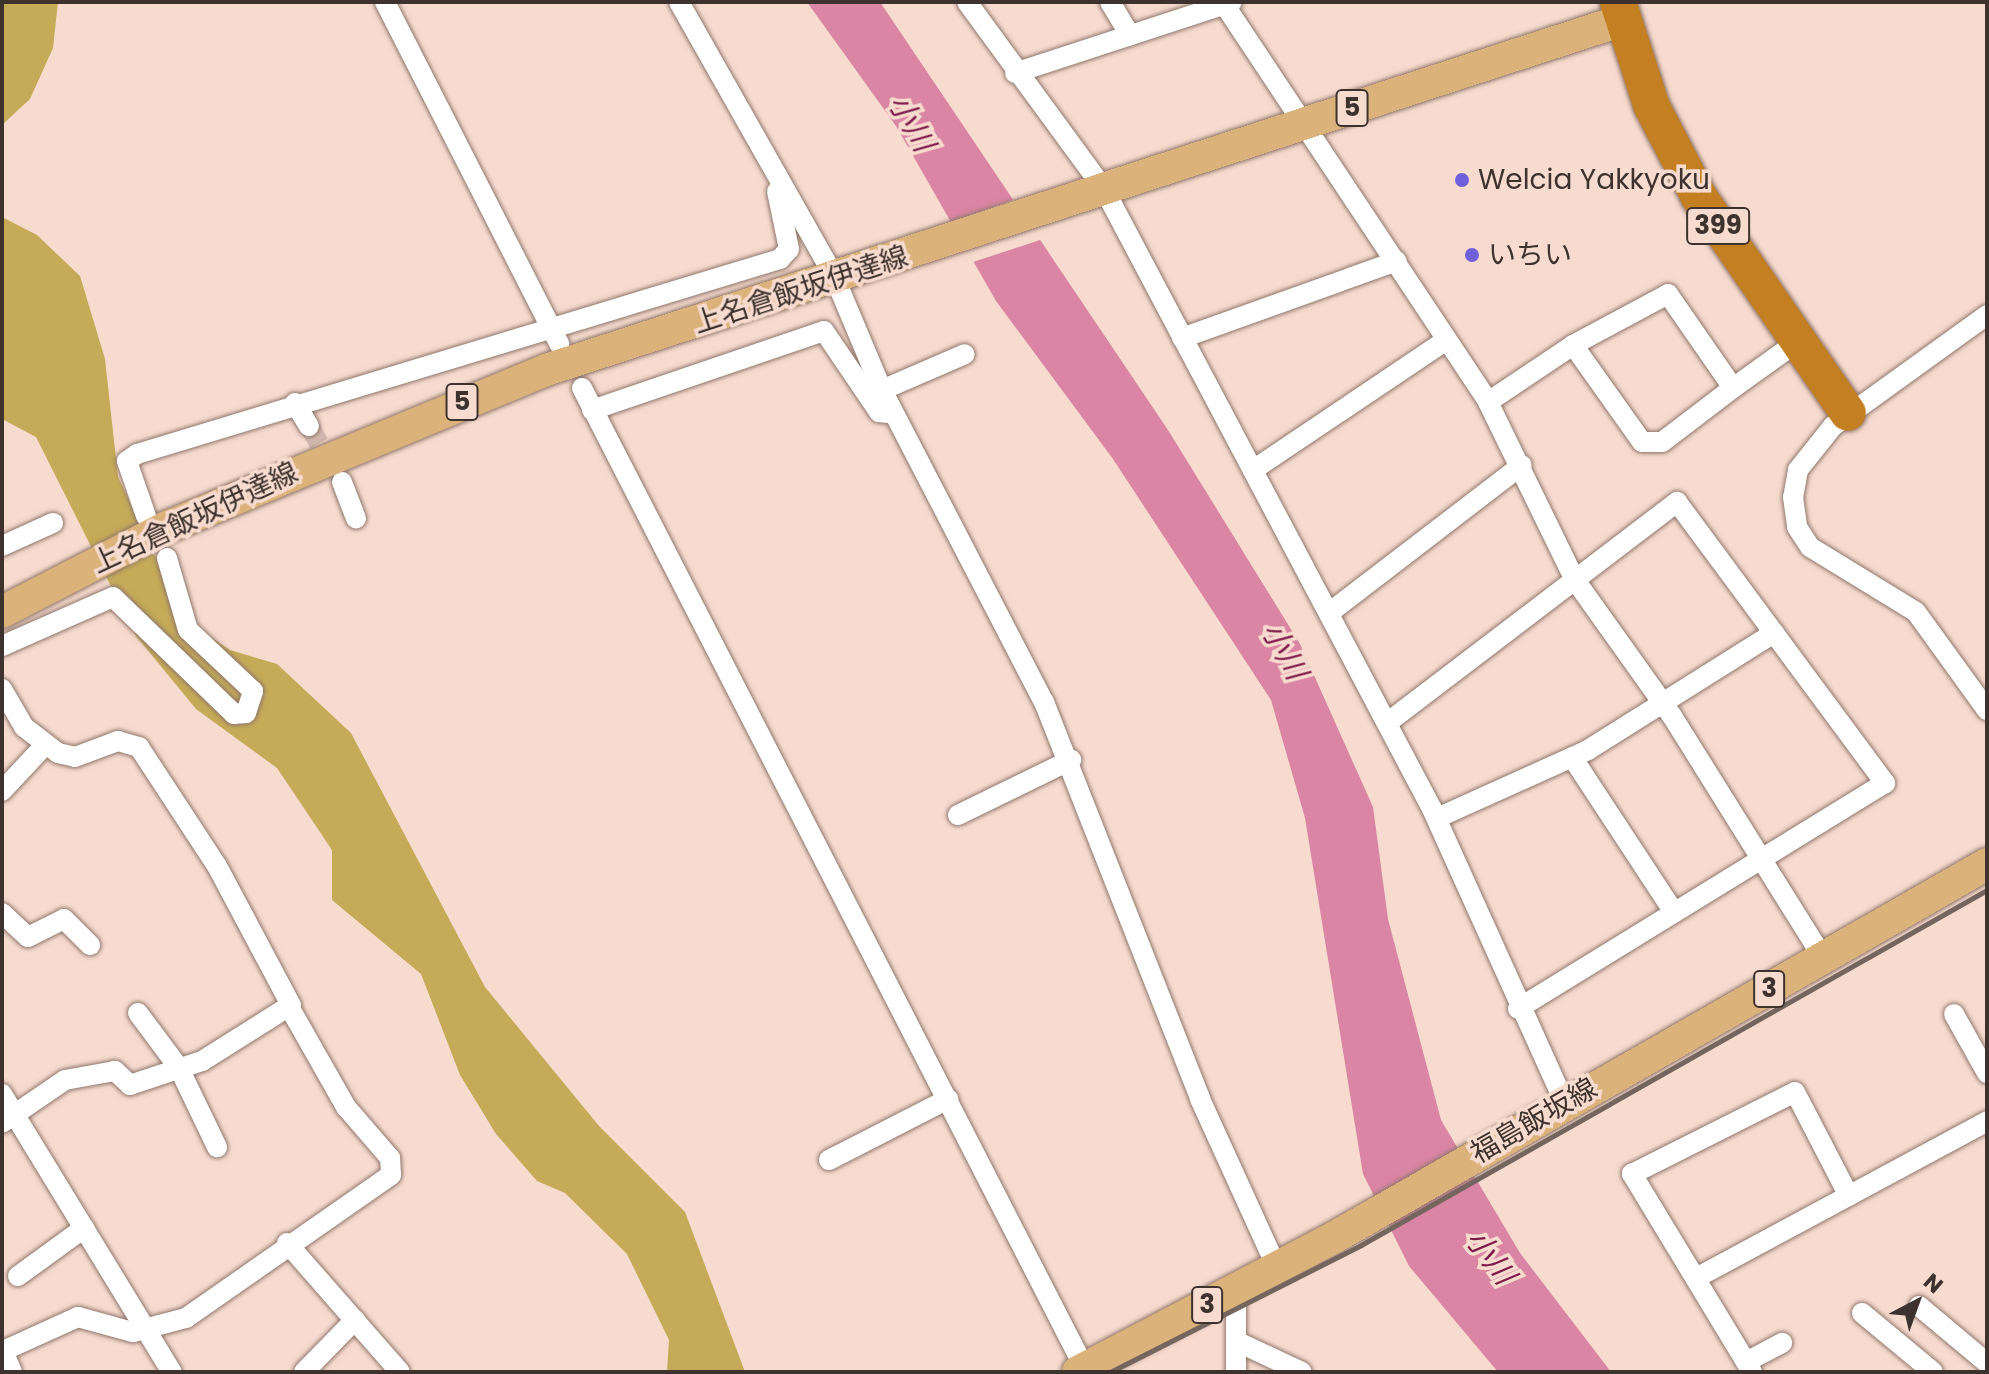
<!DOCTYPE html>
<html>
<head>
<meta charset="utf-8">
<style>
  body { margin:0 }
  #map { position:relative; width:1989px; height:1374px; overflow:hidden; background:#f7dbcf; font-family:Poppins,"Noto Sans JP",sans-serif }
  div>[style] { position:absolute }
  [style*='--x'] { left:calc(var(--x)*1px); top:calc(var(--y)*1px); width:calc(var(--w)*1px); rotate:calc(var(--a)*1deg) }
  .forest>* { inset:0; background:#c5ab57 }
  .water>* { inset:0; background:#d985a3 }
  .pier>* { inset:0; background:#f7dbcf }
  .street-tunnel>* { height:20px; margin-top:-10px; transform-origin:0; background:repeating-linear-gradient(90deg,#d2b9af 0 20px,transparent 0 30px) }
  .roads { filter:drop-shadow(0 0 2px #8f766b) drop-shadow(0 0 2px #8f766b) }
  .street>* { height:20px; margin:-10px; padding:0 10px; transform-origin:10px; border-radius:10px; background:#fff }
  .primary>* { height:32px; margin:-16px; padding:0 16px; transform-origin:16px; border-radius:16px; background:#dbb27a }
  .highway>* { height:36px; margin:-18px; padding:0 18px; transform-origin:18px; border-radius:18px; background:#c37f22 }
  .rail>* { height:5px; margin:-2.5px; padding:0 2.5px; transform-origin:2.5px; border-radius:2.5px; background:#75655f }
  .dots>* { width:22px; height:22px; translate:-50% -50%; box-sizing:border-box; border:4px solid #f7dbcf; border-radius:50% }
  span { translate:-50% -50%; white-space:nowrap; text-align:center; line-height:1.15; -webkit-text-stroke:7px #f7dbcf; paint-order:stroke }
  .shield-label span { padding:2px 6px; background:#f7dbcf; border:2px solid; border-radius:6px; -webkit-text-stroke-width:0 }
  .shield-label { font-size:26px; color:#3d322e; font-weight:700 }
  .poi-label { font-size:28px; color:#3d322e }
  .left { translate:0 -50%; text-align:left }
  .street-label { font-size:28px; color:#3d322e }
  .water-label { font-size:30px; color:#7e1b4a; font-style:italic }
  .frame { position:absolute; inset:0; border:4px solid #3d322e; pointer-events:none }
  .north { position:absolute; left:1877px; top:1262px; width:80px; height:80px; -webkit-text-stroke:6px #f7dbcf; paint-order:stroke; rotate:41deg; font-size:22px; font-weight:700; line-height:32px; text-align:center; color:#3d322e }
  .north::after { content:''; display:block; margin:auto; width:28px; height:36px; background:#3d322e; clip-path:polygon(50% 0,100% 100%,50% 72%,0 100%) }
</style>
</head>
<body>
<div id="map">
  <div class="forest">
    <div style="clip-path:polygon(2px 2px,58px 2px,53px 48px,30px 99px,2px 125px)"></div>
    <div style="clip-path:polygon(2px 217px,37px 235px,80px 276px,105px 359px,118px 477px,186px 621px,230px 650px,277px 664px,351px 733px,485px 987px,599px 1126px,685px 1212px,745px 1372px,667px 1372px,669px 1340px,627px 1254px,565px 1193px,537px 1181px,496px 1134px,460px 1075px,421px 974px,332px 900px,332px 850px,277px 768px,196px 709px,136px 636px,36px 437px,2px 419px)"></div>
  </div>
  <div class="water">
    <div style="clip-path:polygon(807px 2px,880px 2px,1168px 430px,1300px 644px,1373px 807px,1388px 919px,1441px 1120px,1520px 1253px,1611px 1372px,1498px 1372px,1409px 1266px,1363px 1174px,1305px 818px,1271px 700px,1113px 459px,996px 301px,896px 126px)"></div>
  </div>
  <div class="pier">
    <div style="clip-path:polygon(1016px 199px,1043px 239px,970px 263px,947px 223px)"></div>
  </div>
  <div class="street-tunnel">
    <div style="--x:309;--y:426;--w:48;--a:59.7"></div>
  </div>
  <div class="roads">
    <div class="street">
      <div style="--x:385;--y:2;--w:384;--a:63"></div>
      <div style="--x:679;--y:2;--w:315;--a:60.5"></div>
      <div style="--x:834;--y:276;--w:124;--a:67.2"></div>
      <div style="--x:882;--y:390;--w:352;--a:62.6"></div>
      <div style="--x:1044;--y:702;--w:427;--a:68.5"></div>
      <div style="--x:1200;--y:1099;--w:186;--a:65.5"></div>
      <div style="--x:967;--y:2;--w:232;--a:53.8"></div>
      <div style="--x:1104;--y:189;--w:701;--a:62.12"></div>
      <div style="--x:1432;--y:809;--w:323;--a:65.7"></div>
      <div style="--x:1110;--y:2;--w:39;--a:59"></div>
      <div style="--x:1224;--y:4;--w:478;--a:56.4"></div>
      <div style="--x:1488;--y:402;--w:198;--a:64"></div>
      <div style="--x:1575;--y:580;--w:167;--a:54.5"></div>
      <div style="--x:1672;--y:716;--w:287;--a:58"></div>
      <div style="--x:1015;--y:73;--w:228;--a:-18.1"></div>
      <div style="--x:1987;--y:315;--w:190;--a:144.2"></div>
      <div style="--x:1833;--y:426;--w:56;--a:128.5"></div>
      <div style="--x:1798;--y:470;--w:27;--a:100"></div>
      <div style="--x:1793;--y:497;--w:30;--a:82"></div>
      <div style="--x:1797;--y:527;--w:24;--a:57"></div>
      <div style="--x:1810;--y:547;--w:124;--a:31.5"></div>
      <div style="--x:1916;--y:612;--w:121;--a:54.1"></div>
      <div style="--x:1182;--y:338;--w:228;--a:-19.7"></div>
      <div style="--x:582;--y:388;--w:1102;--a:62.85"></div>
      <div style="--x:1733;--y:388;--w:79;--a:-35.7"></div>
      <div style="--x:882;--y:390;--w:90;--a:-23.4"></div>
      <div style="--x:1488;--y:402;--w:102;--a:-33.8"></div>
      <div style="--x:1573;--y:345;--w:108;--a:-28.2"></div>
      <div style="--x:1668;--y:294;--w:114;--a:55.3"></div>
      <div style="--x:1733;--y:388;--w:89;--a:142.7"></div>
      <div style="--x:1662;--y:442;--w:20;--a:180"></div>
      <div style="--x:1642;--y:442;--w:119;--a:-125.4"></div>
      <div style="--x:295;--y:403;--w:27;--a:59"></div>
      <div style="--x:592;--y:410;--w:245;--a:-18.8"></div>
      <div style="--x:824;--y:331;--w:98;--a:55.8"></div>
      <div style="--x:879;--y:412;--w:9;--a:6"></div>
      <div style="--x:1253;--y:470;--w:231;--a:-33.9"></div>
      <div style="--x:342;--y:482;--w:39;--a:69"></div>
      <div style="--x:146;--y:516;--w:58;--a:-109.1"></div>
      <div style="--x:127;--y:461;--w:12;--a:-35"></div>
      <div style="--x:137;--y:454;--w:672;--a:-16.87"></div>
      <div style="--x:780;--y:259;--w:13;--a:-48"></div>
      <div style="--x:789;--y:249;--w:59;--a:-101.7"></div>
      <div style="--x:2;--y:546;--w:56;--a:-24.3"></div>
      <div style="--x:1329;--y:613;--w:243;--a:-37.5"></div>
      <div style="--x:2;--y:646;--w:121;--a:-23.8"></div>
      <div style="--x:113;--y:597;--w:168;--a:44"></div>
      <div style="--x:234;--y:714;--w:12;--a:-5"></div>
      <div style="--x:246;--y:713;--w:23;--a:-72"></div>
      <div style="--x:253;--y:691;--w:89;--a:-136.8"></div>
      <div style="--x:188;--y:630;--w:75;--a:-106.3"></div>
      <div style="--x:2;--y:689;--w:44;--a:59.9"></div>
      <div style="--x:24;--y:727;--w:43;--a:37.4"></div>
      <div style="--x:58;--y:753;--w:17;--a:13"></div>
      <div style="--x:75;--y:757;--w:46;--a:-20.4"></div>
      <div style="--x:118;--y:741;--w:22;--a:16"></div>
      <div style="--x:139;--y:747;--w:142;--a:56.8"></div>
      <div style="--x:217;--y:866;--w:157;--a:62"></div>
      <div style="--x:291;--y:1005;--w:105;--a:147.8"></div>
      <div style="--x:202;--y:1061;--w:76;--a:161.6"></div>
      <div style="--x:130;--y:1085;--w:21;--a:-137"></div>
      <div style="--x:115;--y:1071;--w:51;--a:169.8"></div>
      <div style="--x:65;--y:1080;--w:76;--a:145.7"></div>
      <div style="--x:1387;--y:723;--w:365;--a:-37.3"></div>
      <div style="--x:1677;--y:502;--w:350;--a:53.5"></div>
      <div style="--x:1885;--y:783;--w:431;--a:148.4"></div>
      <div style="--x:1572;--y:757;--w:186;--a:56.7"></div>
      <div style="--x:2;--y:791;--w:63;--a:-46.9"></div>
      <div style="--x:958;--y:815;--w:126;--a:-26"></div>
      <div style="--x:1437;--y:818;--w:166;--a:-24.2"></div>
      <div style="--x:1588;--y:750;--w:220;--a:-32.2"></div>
      <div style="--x:2;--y:913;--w:35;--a:43"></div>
      <div style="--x:28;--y:937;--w:40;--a:-26.6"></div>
      <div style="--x:64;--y:919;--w:37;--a:45"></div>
      <div style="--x:138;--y:1013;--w:69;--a:53.3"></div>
      <div style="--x:179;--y:1068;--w:88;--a:64.3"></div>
      <div style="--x:1954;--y:1014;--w:68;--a:60.8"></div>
      <div style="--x:2;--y:1094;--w:326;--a:58.6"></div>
      <div style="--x:829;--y:1160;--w:134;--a:-27.1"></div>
      <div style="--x:287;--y:1243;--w:171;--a:48.8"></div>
      <div style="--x:18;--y:1276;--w:82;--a:-36"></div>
      <div style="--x:1696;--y:1278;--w:331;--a:-28.3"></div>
      <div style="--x:1919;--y:1306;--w:89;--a:40"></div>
      <div style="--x:1862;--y:1313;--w:92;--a:39.7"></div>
      <div style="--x:1240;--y:1343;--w:68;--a:25.1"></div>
      <div style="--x:1746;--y:1362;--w:41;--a:-27.8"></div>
      <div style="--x:12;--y:1372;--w:23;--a:-113"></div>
      <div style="--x:3;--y:1351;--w:82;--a:-24.4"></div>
      <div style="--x:78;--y:1317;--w:57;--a:15.3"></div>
      <div style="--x:133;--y:1332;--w:55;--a:-14.8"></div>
      <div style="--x:186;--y:1318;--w:250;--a:-34.9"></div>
      <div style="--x:391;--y:1175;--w:17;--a:-93"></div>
      <div style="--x:390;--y:1158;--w:67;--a:-130.8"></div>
      <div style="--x:346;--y:1107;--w:112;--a:-119.6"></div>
      <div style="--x:304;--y:1372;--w:73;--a:-45.6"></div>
      <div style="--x:1236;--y:1372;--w:81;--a:-90"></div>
      <div style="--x:1752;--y:1372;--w:232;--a:-121.2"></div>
      <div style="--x:1632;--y:1174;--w:182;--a:-26.7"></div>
      <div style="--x:1795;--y:1092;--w:117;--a:62.6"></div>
    </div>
    <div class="primary">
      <div style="--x:2;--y:612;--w:186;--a:-27.3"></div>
      <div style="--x:167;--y:527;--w:410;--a:-22.5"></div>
      <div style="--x:546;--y:370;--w:1129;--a:-18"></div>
      <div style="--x:1078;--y:1372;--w:290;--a:-27.7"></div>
      <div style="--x:1335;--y:1237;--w:751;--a:-29.77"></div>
    </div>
    <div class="highway">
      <div style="--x:1618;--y:2;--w:110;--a:72.1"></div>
      <div style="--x:1652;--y:107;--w:102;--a:62.4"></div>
      <div style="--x:1699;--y:197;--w:262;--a:55.4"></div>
    </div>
  </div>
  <div class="rail">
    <div style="--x:1110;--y:1372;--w:281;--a:-26.8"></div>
    <div style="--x:1361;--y:1245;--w:720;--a:-29.56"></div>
  </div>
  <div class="dots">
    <div style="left:1462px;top:180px;background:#7160db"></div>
    <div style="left:1472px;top:255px;background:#7160db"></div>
  </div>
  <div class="shield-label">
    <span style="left:1352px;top:108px">5</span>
    <span style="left:1718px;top:226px">399</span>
    <span style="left:462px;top:402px">5</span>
    <span style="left:1769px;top:989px">3</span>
    <span style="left:1207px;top:1305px">3</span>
  </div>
  <div class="poi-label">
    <span class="left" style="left:1478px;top:180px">Welcia Yakkyoku</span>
    <span class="left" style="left:1488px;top:255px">いちい</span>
  </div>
  <div class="street-label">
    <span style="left:801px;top:290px;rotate:-18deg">上名倉飯坂伊達線</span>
    <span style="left:195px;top:518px;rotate:-25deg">上名倉飯坂伊達線</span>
    <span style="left:1534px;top:1121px;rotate:-30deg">福島飯坂線</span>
  </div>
  <div class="water-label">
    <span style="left:911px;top:123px;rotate:60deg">小川</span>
    <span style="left:1284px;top:651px;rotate:61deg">小川</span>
    <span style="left:1490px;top:1257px;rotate:53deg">小川</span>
  </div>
  <div class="frame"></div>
  <div class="north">N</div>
</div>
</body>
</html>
